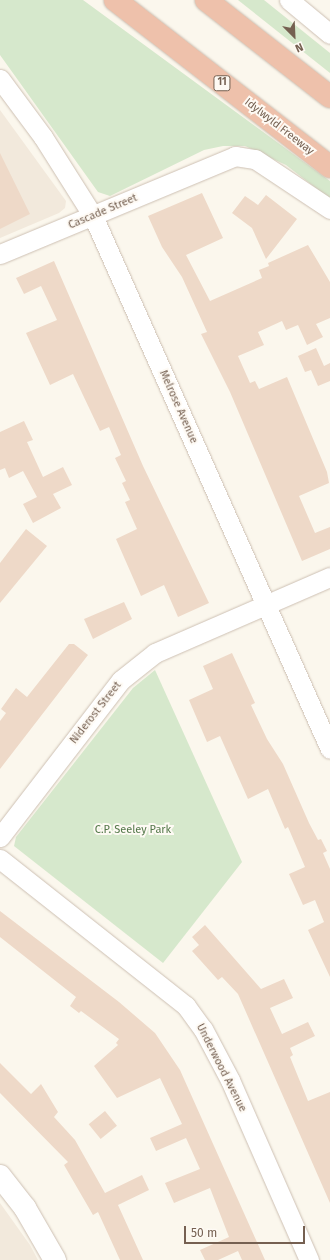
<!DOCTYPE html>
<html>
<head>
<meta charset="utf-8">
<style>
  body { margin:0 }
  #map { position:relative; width:330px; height:1260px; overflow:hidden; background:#fbf7ed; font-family:"Fira Sans",sans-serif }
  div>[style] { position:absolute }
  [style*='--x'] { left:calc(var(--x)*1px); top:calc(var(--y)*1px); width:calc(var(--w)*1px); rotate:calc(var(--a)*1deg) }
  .residential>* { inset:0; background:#f2e9dc }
  .green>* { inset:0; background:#d6e8cc }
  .building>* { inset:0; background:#eed9c8; transform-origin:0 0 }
  .roads { filter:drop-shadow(0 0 1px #cdc0b3) drop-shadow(0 0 1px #cdc0b3) }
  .minor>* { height:19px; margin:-9.5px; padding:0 9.5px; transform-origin:9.5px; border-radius:9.5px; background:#fff }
  .tertiary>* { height:22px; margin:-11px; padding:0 11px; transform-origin:11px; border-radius:11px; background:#fff }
  .motorway>* { height:22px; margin:-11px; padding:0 11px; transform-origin:11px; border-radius:11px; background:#eec1ab }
  span { translate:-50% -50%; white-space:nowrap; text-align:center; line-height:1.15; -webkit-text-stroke:4px #fefaf4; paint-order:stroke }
  .shield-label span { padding:1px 3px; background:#fefaf4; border:1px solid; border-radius:3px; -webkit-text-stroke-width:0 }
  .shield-label { font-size:10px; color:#756051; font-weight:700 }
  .street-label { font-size:11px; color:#756051 }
  .park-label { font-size:11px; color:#55794b }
  .north { position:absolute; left:274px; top:16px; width:40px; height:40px; -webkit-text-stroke:3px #fefaf4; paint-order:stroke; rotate:156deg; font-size:11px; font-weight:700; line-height:16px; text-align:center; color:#756051 }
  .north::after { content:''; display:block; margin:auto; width:14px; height:18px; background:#756051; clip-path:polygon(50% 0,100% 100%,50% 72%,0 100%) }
  .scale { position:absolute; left:184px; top:1226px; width:121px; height:18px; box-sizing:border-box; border:2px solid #756051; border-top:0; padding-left:5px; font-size:12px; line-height:14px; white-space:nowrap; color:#756051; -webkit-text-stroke:3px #fefaf4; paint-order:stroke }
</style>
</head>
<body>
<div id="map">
  <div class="residential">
    <div style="clip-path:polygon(0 110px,66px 201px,65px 208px,59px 213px,0 238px)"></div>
    <div style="clip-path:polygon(0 1203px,30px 1245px,38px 1260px,0 1260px)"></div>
  </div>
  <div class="green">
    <div style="clip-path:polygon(0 0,83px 0,330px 181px,330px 199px,286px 165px,245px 146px,223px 146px,204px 150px,110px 196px,98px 192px,0 55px)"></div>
    <div style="clip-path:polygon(238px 0,264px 0,330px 53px,330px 73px)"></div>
    <div style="clip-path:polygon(155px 670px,242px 862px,163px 963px,14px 846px,16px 837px,133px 688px)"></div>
  </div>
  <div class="building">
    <div style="clip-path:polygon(0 153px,30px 214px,0 229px)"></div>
    <div style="clip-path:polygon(202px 193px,223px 238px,186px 255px,210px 301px,262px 278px,259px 270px,269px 266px,268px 263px,308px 245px,330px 282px,330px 318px,316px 324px,323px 337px,307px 345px,298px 325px,286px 330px,282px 321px,258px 332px,264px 345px,238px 356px,250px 383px,255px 381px,259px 389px,287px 377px,327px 472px,329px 483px,299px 496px,315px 533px,330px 527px,330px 549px,302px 561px,230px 392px,201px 334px,207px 332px,182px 277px,162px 247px,148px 216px)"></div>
    <div style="clip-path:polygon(266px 195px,297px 219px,266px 259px,252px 228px,232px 213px,245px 196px,258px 205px)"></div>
    <div style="clip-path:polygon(54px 261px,143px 466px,209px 603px,178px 617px,164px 585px,141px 596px,116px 539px,137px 529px,125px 502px,130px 500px,122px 483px,126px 481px,115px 458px,121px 455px,109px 427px,100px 431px,73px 374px,50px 385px,26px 333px,57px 320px,41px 286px,24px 294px,16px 278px)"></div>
    <div style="clip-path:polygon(316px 348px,324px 366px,330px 363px,330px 381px,318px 386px,311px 370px,305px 372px,298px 356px)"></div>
    <div style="clip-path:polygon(24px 421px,33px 440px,27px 442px,43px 477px,63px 467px,72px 485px,53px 494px,61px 508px,33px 523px,23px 504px,37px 497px,23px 471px,9px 478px,5px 468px,0 470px,0 432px)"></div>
    <div style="clip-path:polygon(26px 529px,47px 546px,0 603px,0 563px)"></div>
    <div style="clip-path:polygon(124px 602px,132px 619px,93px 639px,84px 619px)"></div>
    <div style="clip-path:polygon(69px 644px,74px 644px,88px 655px,0 769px,0 721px,6px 713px,1px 709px,16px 688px,27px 697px)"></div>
    <div style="clip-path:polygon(232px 653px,255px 703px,251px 705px,267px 739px,283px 764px,309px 823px,318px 840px,321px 839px,327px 851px,323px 853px,330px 869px,330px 977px,308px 930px,324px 922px,315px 900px,303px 905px,289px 874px,305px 867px,288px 827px,285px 829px,268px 789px,248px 799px,220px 736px,207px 742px,189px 700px,213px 689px,203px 666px)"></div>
    <div style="clip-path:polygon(0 911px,119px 1002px,155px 1033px,180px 1070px,265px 1260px,242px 1260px,238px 1251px,218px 1260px,205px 1260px,200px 1250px,229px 1237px,210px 1188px,174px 1203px,165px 1183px,200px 1169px,186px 1138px,156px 1151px,150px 1138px,182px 1124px,160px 1078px,117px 1098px,94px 1066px,118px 1045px,116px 1043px,119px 1039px,81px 1011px,79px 1013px,70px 1006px,76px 997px,0 937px)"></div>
    <div style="clip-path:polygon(205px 925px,261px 989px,284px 979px,293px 998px,270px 1008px,282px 1034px,308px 1022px,315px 1036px,290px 1048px,293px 1055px,290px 1057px,308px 1101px,330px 1092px,330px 1203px,238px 994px,222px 977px,218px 980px,192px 951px,199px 945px,192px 937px)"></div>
    <div style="clip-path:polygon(0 1063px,31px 1094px,41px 1084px,58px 1112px,54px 1117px,75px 1140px,105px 1193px,142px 1175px,149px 1190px,118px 1205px,143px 1260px,120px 1260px,98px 1212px,93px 1215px,64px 1165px,68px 1162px,0 1093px)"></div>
    <div style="left:105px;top:1111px;width:19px;height:21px;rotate:51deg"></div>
  </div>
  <div class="roads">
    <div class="minor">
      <div style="--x:289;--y:0;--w:53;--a:39.7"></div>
      <div style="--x:0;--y:79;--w:72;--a:53.4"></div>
      <div style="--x:43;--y:137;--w:93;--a:57.7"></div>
      <div style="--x:93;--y:216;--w:583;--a:66.03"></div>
      <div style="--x:0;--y:254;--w:255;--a:-22.6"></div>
      <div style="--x:235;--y:156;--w:20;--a:9"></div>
      <div style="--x:255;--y:159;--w:90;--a:33.7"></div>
      <div style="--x:0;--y:837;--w:198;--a:-52.4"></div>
      <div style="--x:121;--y:680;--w:43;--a:-38.5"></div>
      <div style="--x:155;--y:653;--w:191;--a:-23.5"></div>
      <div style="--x:0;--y:859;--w:237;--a:38.3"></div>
      <div style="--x:186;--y:1006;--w:29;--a:54"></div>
      <div style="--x:203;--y:1029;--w:58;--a:62.1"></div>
      <div style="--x:230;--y:1080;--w:197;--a:66.3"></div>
    </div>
    <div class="tertiary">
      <div style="--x:0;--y:1176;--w:41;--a:52"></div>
      <div style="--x:25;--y:1208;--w:60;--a:60"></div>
    </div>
    <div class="motorway">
      <div style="--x:115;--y:0;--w:272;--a:37.8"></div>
      <div style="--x:206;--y:0;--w:157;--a:38"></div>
    </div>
  </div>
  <div class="shield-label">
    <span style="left:222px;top:83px">11</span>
  </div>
  <div class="street-label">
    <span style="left:279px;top:127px;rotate:38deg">Idylwyld Freeway</span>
    <span style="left:103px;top:212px;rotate:-23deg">Cascade Street</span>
    <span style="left:178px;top:407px;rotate:66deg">Melrose Avenue</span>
    <span style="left:96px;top:713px;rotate:-52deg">Niderost Street</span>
    <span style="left:221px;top:1068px;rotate:63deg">Underwood Avenue</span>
  </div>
  <div class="park-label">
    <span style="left:133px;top:830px">C.P. Seeley Park</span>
  </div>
  <div class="north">N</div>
  <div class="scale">50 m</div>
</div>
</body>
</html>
